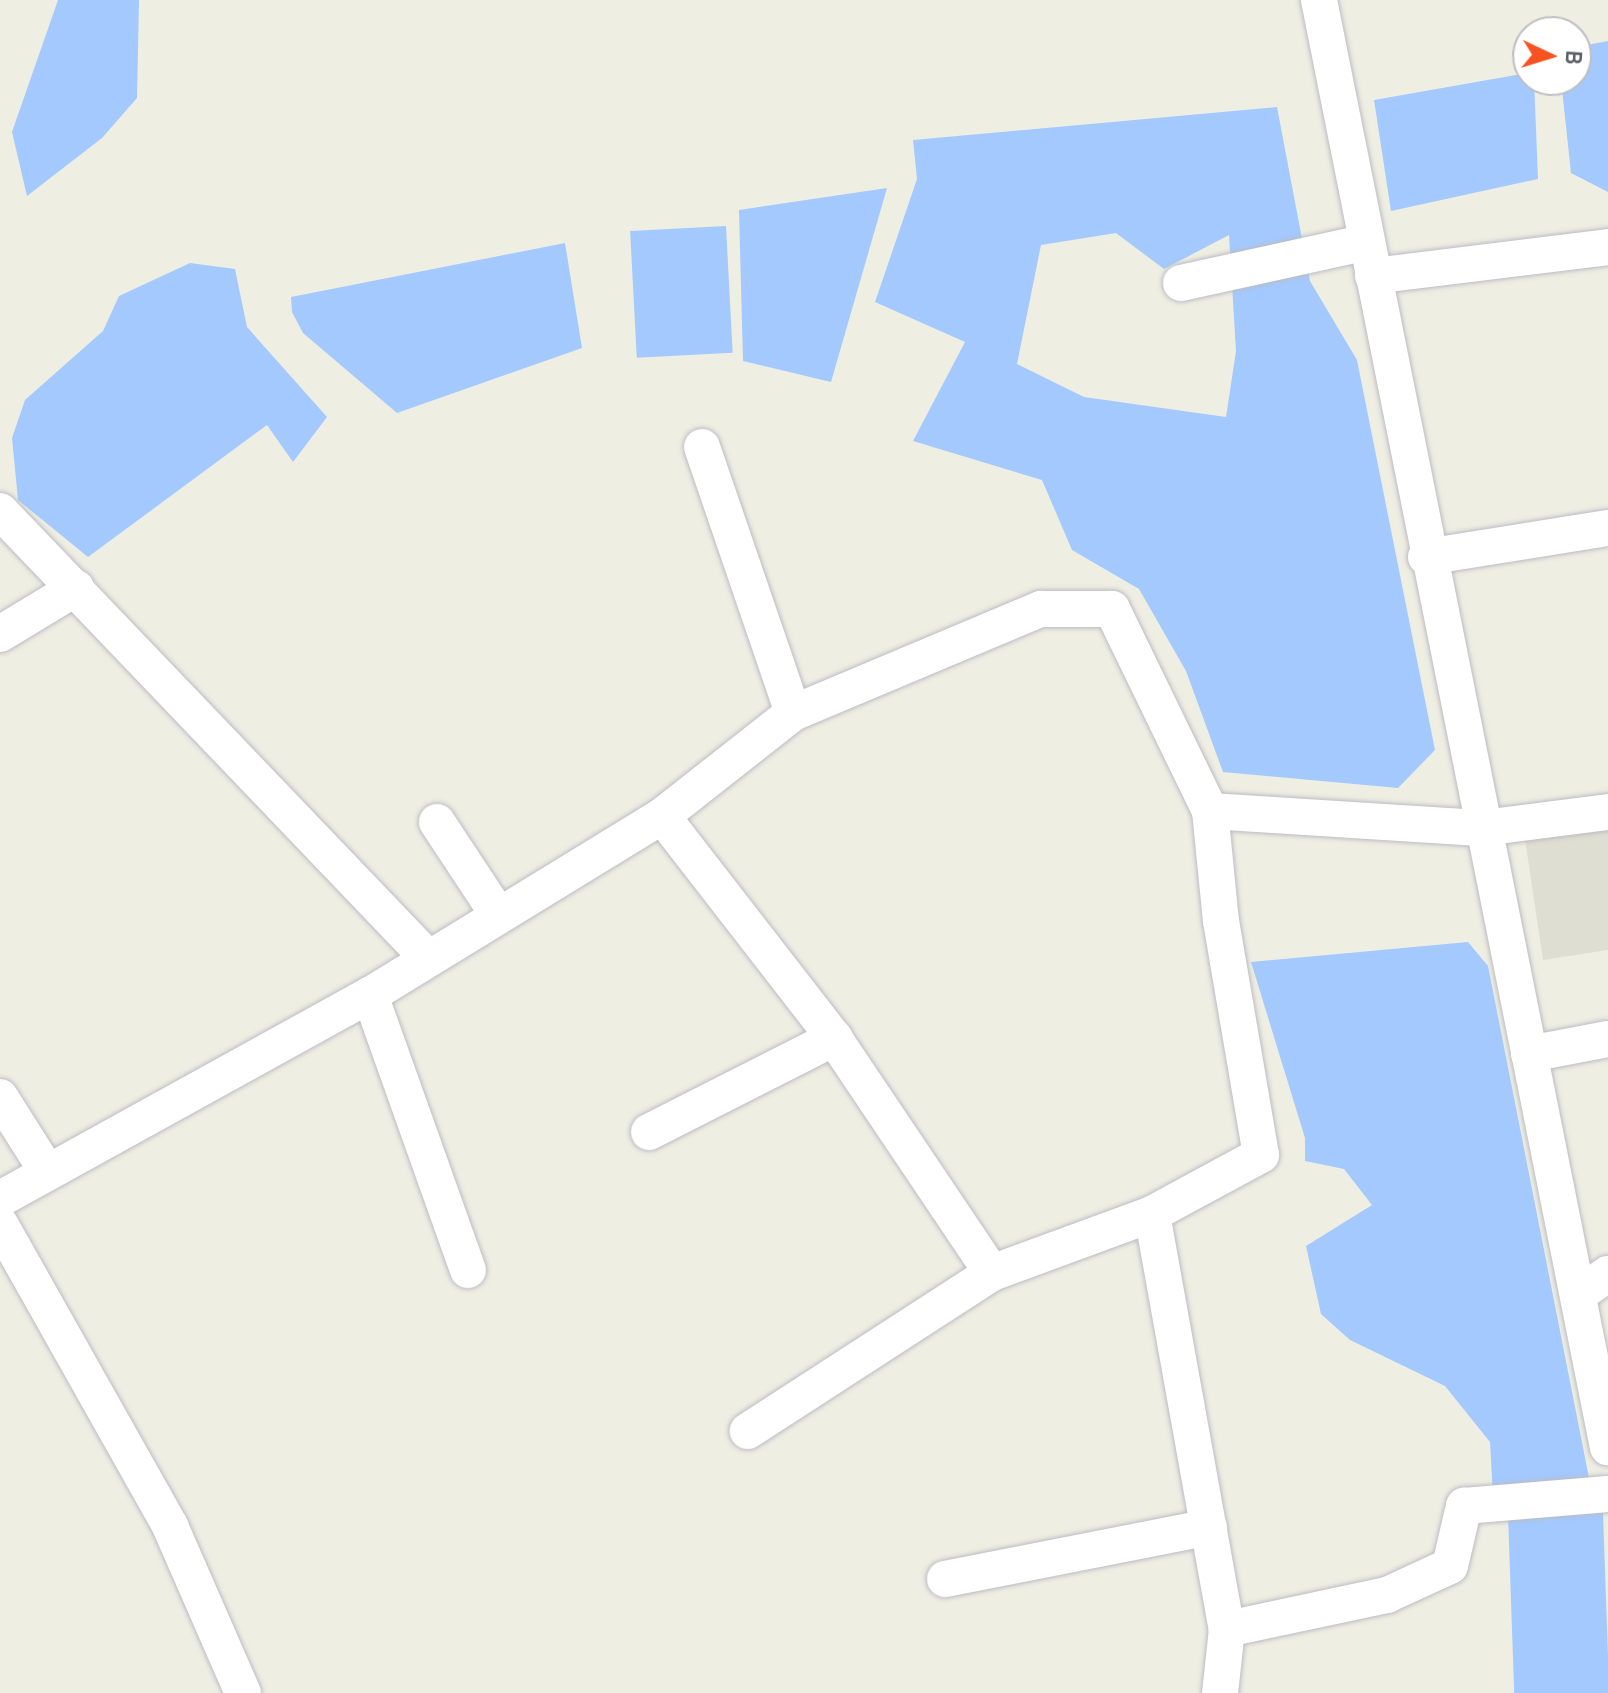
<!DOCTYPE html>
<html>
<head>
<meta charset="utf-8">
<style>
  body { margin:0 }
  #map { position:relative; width:1608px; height:1693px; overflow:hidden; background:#efeee3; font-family:Manrope,sans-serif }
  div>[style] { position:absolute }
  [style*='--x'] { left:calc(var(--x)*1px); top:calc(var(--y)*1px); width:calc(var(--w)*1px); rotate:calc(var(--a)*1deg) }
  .education>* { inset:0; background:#dfded2 }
  .water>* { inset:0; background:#a3c9ff; transform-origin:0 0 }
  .roads { filter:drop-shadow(0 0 2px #bbbcc3) drop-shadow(0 0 2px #bbbcc3) }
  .minor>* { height:36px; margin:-18px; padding:0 18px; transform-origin:18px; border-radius:18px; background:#fff }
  span { translate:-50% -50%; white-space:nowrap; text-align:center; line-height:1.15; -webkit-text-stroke:6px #fff; paint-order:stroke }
  .north { position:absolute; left:1512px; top:16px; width:80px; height:80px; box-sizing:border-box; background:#fff; border:2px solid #bdbfc1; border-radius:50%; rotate:94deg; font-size:22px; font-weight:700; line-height:32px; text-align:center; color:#5b5e65 }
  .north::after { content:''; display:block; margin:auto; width:28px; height:36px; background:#f65222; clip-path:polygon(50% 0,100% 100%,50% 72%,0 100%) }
</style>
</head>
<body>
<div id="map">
  <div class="education">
    <div style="clip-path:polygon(1608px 827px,1608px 950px,1543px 960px,1525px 839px)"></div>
  </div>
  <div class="water">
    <div style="clip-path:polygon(58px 0,139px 0,137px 98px,102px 138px,27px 196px,12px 132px)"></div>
    <div style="clip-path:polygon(1608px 41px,1608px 192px,1571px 173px,1561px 80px,1576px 80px,1576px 47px)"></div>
    <div style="clip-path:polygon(1528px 73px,1534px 80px,1538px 179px,1391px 211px,1374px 100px)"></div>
    <div style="clip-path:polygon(evenodd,1277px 107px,1310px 281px,1357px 360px,1435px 750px,1398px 788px,1223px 772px,1186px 671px,1139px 589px,1072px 550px,1042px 480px,913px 441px,965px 342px,875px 302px,917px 179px,913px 140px,1277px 107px,1116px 233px,1164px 269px,1229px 235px,1236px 351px,1226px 417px,1084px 397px,1017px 364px,1041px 245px,1116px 233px)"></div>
    <div style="clip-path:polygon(887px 188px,831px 382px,743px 361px,739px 210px)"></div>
    <div style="left:726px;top:226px;width:127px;height:96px;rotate:87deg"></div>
    <div style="clip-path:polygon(565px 243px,582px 348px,397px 413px,303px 333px,292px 312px,291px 297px)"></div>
    <div style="clip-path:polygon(190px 263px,235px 269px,247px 327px,327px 417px,293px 462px,267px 425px,88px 557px,18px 500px,12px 438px,25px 400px,103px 331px,119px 296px)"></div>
    <div style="clip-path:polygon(1468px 942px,1488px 966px,1590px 1483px,1493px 1496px,1490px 1442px,1445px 1386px,1350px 1340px,1321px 1314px,1306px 1246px,1372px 1205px,1344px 1169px,1305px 1161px,1305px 1138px,1251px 962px)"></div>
    <div style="left:1603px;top:1513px;width:180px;height:95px;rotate:88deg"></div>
  </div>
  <div class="roads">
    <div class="minor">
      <div style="--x:1319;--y:0;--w:1476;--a:78.71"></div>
      <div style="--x:1373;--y:276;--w:237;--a:-7"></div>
      <div style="--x:1181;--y:283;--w:190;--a:-12.4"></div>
      <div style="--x:702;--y:447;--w:281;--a:71.1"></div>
      <div style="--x:0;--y:511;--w:616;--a:46.25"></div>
      <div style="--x:1426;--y:557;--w:184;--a:-9.1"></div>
      <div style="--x:0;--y:634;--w:89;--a:-31.2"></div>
      <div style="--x:1210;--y:811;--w:274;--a:3.6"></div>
      <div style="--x:1483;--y:828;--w:126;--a:-7.3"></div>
      <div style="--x:662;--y:816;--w:281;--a:52.2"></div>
      <div style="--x:834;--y:1038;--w:283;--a:56.1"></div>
      <div style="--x:437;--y:822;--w:109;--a:56.6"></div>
      <div style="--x:370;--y:995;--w:292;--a:70.4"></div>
      <div style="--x:1529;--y:1054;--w:80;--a:-10.8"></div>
      <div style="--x:0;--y:1097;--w:88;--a:57.6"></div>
      <div style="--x:649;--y:1132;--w:208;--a:-26.9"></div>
      <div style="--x:0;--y:1199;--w:423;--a:-28.9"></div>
      <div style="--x:370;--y:995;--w:342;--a:-31.5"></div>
      <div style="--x:662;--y:816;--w:167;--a:-38.2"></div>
      <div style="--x:793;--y:713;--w:269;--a:-22.8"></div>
      <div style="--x:1041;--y:609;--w:71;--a:0"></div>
      <div style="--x:1112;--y:609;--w:225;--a:64.1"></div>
      <div style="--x:1210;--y:811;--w:111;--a:84.3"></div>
      <div style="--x:1221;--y:921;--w:237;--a:80.3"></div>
      <div style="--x:1261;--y:1155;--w:124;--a:151.6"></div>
      <div style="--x:1152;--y:1214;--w:171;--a:159.8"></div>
      <div style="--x:992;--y:1273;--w:291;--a:147.1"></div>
      <div style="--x:1152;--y:1214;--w:422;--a:79.8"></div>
      <div style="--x:1227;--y:1629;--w:64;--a:96.2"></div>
      <div style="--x:0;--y:1224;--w:347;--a:60.6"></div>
      <div style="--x:170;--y:1526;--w:182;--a:66.4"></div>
      <div style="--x:1579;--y:1294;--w:35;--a:-35"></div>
      <div style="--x:945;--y:1579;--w:269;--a:-11.1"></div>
      <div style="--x:1227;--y:1629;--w:164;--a:-12"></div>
      <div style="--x:1387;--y:1595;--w:69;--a:-24.7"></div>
      <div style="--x:1450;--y:1566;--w:62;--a:-76.9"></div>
      <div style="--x:1464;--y:1506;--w:144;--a:-4.8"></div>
    </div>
  </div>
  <div class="north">B</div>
</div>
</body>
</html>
